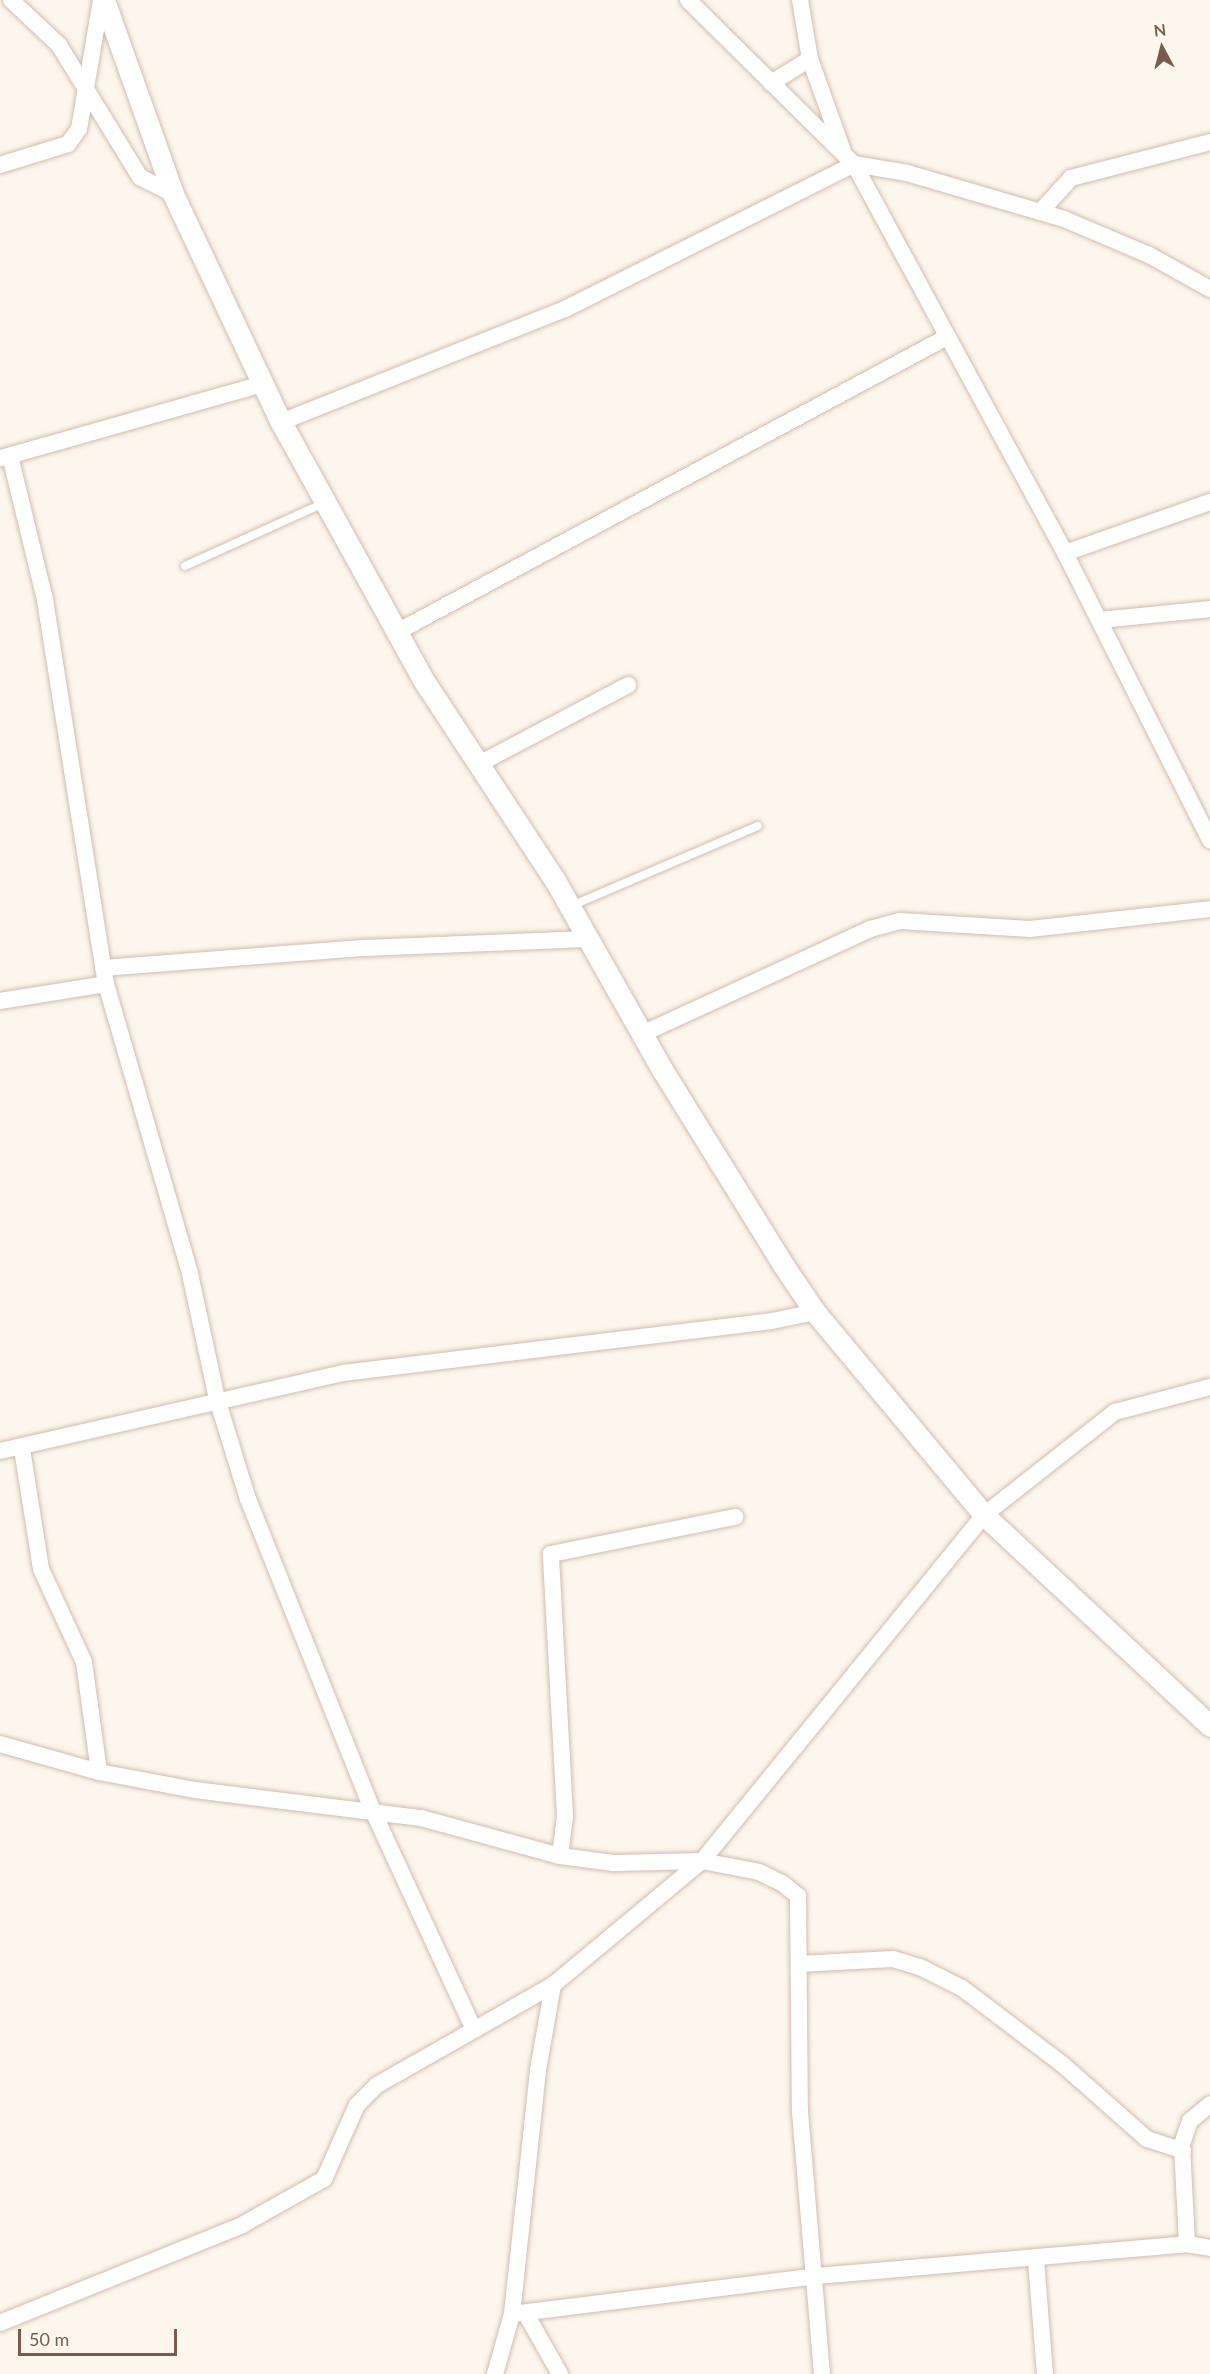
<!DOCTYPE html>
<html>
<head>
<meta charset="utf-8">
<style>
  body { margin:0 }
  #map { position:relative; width:1210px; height:2374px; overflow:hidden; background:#fdf6ec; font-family:Lato,sans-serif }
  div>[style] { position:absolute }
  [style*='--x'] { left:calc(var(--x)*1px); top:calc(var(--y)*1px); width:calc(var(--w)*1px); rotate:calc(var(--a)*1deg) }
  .roads { filter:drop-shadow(0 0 2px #d1beb0) drop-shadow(0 0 2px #d1beb0) }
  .service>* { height:8px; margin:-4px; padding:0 4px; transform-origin:4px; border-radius:4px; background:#fff }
  .minor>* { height:16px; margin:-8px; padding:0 8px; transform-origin:8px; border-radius:8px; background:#fff }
  .tertiary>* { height:21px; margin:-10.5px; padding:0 10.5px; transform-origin:10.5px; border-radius:10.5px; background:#fff }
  span { translate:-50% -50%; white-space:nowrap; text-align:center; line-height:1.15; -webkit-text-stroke:4.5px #fffaf3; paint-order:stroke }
  .north { position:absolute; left:1132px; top:18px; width:60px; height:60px; -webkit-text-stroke:4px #fffaf3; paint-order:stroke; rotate:353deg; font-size:16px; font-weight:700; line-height:24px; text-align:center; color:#7a5c4d }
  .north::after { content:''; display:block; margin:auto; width:21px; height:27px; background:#7a5c4d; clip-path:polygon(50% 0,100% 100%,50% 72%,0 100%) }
  .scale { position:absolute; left:18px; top:2329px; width:159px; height:27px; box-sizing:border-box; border:3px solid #7a5c4d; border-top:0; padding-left:8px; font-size:18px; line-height:21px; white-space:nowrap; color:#7a5c4d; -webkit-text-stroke:4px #fffaf3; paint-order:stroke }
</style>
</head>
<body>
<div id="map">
  <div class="roads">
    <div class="service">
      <div style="--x:185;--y:566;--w:153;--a:-24.4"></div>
      <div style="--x:571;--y:906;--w:203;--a:-23.2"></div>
    </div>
    <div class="minor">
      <div style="--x:11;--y:0;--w:66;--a:43.2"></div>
      <div style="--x:59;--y:45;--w:155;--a:58.5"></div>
      <div style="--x:140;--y:177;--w:37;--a:27"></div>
      <div style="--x:688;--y:0;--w:233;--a:44.7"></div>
      <div style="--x:854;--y:164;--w:443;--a:61.5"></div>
      <div style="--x:1065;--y:553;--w:322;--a:63.2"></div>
      <div style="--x:800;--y:0;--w:60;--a:80.4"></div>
      <div style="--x:810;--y:59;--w:98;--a:70.3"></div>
      <div style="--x:771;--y:83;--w:46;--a:-31.6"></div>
      <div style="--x:0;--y:165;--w:71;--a:-17.2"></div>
      <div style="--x:68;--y:144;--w:19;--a:-54"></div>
      <div style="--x:79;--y:129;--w:131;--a:-80.3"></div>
      <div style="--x:1040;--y:212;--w:46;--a:-47.6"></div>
      <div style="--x:1071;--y:178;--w:144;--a:-14.5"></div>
      <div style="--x:281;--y:422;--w:306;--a:-21.7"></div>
      <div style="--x:565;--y:309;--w:323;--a:-26.6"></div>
      <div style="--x:854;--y:164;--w:54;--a:9.6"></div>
      <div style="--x:907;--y:173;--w:164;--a:16.3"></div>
      <div style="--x:1064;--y:219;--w:92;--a:23"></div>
      <div style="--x:1149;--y:255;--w:70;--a:29.1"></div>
      <div style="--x:10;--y:456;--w:148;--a:76.3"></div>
      <div style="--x:45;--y:600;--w:389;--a:81"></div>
      <div style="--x:106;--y:984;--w:302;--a:73.8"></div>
      <div style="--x:190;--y:1274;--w:128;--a:77.8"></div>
      <div style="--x:217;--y:1399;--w:105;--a:72.8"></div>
      <div style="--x:248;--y:1499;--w:334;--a:68.2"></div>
      <div style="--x:372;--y:1809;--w:243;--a:65.2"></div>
      <div style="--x:1;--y:458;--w:271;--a:-15.8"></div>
      <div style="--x:1065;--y:553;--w:154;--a:-19.4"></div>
      <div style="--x:1100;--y:620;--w:111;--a:-5.7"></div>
      <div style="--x:397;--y:632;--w:624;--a:-28.21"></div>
      <div style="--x:477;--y:765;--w:171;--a:-27.9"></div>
      <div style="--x:103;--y:968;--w:263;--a:-4.4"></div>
      <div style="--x:365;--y:948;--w:222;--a:-2.3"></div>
      <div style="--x:0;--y:1001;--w:107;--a:-9.1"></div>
      <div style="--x:642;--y:1034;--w:251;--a:-24.7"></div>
      <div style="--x:870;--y:929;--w:31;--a:-15"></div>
      <div style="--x:900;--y:921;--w:130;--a:3.5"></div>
      <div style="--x:1030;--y:929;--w:181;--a:-6.3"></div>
      <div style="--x:22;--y:1449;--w:121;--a:81"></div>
      <div style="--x:41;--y:1569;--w:102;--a:65.2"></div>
      <div style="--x:84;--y:1662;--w:111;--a:82.2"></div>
      <div style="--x:0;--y:1451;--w:352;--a:-12.8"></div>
      <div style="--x:343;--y:1373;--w:432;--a:-6.9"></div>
      <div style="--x:772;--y:1321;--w:44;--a:-11.8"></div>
      <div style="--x:0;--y:1744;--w:103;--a:15.8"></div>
      <div style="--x:99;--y:1772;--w:98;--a:10.6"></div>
      <div style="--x:195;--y:1790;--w:228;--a:7.1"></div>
      <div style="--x:421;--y:1818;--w:144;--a:15.3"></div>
      <div style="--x:560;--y:1856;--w:54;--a:7.4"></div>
      <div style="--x:614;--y:1863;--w:88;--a:-1.3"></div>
      <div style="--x:702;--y:1861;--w:58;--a:10.9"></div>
      <div style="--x:759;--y:1872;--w:25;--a:26"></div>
      <div style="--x:782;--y:1883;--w:21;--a:39"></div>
      <div style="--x:798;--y:1896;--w:216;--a:89.5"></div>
      <div style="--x:800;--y:2112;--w:263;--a:85.2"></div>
      <div style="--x:560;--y:1856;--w:40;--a:-82.9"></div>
      <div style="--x:565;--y:1816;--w:262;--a:-93.1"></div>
      <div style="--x:551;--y:1554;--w:188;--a:-11.4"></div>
      <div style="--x:799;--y:1964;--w:94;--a:-3"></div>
      <div style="--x:893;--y:1959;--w:28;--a:17"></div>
      <div style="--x:920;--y:1967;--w:47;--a:26.6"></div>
      <div style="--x:962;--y:1988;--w:126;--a:37.2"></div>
      <div style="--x:1062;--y:2064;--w:113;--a:41.4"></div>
      <div style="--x:1147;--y:2139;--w:38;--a:18"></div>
      <div style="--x:1187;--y:2244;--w:100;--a:-92.9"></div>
      <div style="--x:1182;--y:2144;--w:24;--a:-71"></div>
      <div style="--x:1190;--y:2121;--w:26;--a:-40"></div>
      <div style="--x:1036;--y:2260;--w:114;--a:85.5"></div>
      <div style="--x:512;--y:2314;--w:307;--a:-7.1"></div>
      <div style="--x:817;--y:2276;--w:371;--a:-4.9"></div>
      <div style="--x:1187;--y:2244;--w:23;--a:10"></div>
      <div style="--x:526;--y:2314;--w:69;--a:60.5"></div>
      <div style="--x:0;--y:2323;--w:261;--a:-22"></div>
      <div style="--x:242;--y:2225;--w:94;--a:-29.3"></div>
      <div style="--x:324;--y:2179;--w:81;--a:-66"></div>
      <div style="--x:357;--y:2105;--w:28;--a:-45"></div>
      <div style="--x:377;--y:2085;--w:202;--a:-29.6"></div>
      <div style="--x:553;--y:1985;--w:194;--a:-39.8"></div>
      <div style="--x:702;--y:1861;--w:446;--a:-50.8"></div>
      <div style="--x:984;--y:1515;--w:167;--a:-38.2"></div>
      <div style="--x:1115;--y:1412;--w:98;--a:-14.7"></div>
      <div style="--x:495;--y:2374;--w:62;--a:-74.2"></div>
      <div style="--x:512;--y:2314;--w:245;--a:-83.9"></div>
      <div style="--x:538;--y:2070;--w:86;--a:-80"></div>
    </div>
    <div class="tertiary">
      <div style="--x:104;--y:0;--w:206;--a:70.4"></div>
      <div style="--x:173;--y:194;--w:252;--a:64.7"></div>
      <div style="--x:281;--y:422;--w:296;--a:61.1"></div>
      <div style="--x:424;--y:681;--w:240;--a:56.7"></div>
      <div style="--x:556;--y:882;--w:217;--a:60.5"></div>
      <div style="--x:663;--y:1071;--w:229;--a:58.2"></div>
      <div style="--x:784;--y:1266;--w:55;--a:56"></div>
      <div style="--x:815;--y:1312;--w:264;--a:50.2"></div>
      <div style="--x:984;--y:1515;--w:309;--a:43"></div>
    </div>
  </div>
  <div class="north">N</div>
  <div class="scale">50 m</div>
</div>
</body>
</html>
